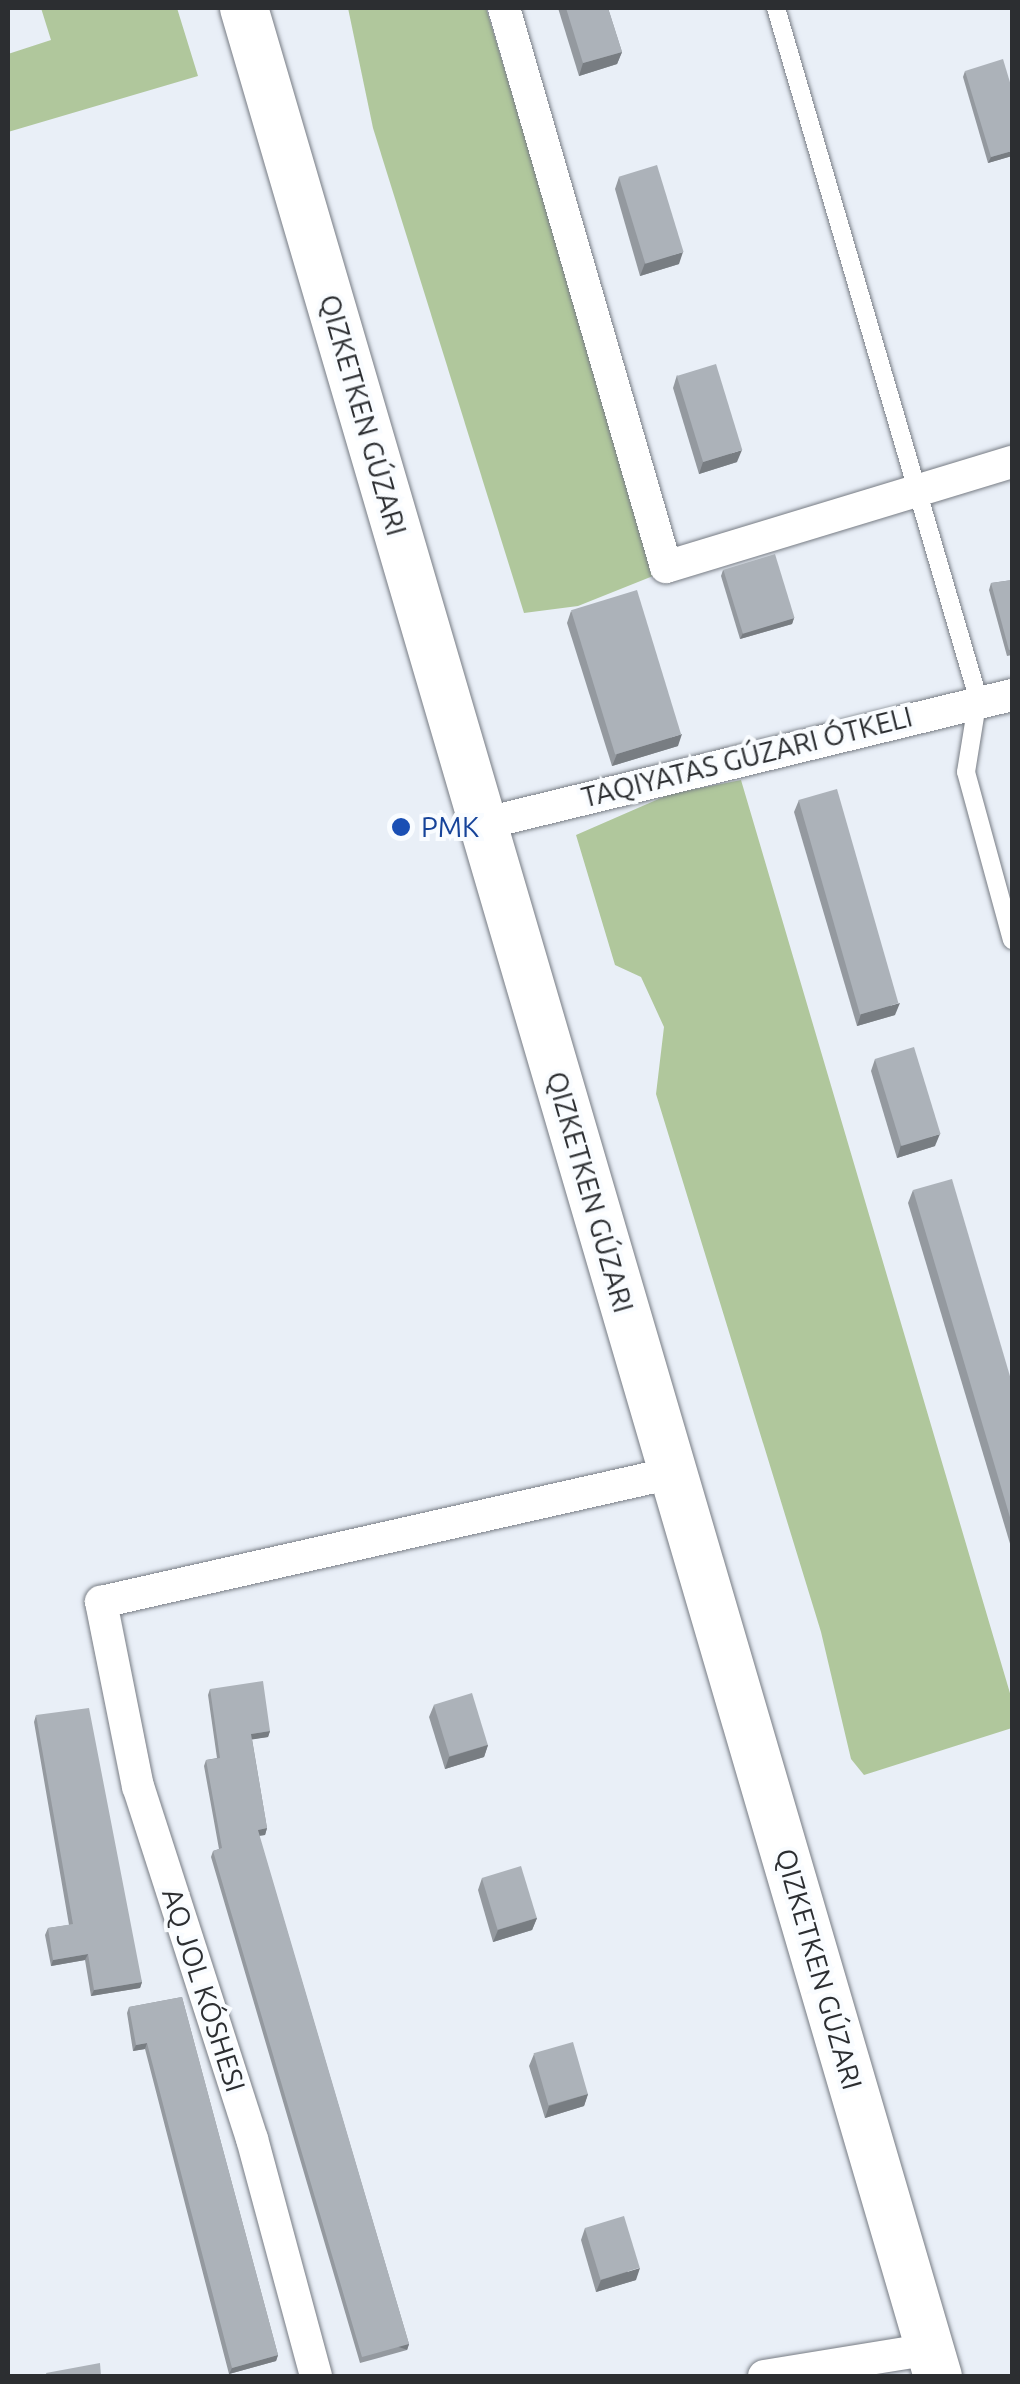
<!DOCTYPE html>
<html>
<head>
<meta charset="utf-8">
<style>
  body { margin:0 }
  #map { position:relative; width:1020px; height:2384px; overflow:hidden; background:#e9eff7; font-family:Ubuntu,sans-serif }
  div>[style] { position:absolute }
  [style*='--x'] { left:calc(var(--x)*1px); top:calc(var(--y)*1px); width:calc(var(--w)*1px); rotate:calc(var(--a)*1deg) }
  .green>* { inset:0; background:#b0c79c }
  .roads { filter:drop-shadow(0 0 2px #777c84) drop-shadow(0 0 2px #777c84) }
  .lane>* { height:18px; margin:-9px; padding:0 9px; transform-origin:9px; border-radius:9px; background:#fff }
  .street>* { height:32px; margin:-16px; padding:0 16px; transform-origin:16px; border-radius:16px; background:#fff }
  .secondary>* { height:48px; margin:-24px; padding:0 24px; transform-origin:24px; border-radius:24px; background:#fff }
  .wall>* { inset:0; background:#94999f }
  .shaded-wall>* { inset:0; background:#787d82; transform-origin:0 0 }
  .building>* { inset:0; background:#acb2b9; transform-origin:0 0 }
  .dots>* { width:28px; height:28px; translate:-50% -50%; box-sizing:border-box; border:5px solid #f9fcff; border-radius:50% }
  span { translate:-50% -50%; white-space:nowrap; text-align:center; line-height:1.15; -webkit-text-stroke:8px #f9fcff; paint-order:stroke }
  .street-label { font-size:28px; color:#2c2e31 }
  .transit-label { font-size:28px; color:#164399 }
  .left { translate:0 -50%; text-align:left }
  .frame { position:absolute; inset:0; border:10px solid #2c2e31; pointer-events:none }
</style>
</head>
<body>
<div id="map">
  <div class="green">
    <div style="clip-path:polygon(41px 8px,177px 8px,198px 76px,8px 132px,8px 54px,51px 40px)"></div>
    <div style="clip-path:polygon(348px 8px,486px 8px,658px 574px,578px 606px,524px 613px,373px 128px)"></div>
    <div style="clip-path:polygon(741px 780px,1012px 1700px,1012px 1728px,864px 1775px,851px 1759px,821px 1632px,656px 1094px,664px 1027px,641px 977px,615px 965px,576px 835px,670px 794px)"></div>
  </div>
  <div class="roads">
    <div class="lane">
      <div style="--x:776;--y:8;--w:719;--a:73.68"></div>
      <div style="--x:978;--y:698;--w:75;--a:99.2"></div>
      <div style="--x:966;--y:772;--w:174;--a:74.7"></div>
    </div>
    <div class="street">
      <div style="--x:504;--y:8;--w:582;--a:73.84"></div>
      <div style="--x:666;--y:567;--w:362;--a:-16.9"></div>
      <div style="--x:482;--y:824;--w:545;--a:-13.68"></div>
      <div style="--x:316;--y:2376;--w:245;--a:-105.1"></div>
      <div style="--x:252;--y:2139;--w:370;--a:-107.9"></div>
      <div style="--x:138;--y:1787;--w:189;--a:-101.3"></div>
      <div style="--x:101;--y:1602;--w:585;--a:-12.73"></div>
      <div style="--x:764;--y:2376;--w:168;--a:-9.2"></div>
    </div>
    <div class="secondary">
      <div style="--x:244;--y:8;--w:2468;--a:73.67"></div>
    </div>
  </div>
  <div class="wall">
    <div style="clip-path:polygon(558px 8px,608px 8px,622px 52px,617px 64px,579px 76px)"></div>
    <div style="clip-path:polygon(965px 71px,1012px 156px,988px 163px,963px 77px)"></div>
    <div style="clip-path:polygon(619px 177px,679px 264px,640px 276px,615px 189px)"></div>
    <div style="clip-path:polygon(677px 375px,737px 462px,699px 474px,673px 388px)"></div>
    <div style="clip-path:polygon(723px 570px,794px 618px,792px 624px,740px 639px,721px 576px)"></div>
    <div style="clip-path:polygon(1012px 580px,1012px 655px,1007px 656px,989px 590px,991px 583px)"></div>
    <div style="clip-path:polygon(571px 611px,678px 746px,612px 766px,567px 623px)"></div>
    <div style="clip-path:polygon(799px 800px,895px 1015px,857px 1026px,794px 812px)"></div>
    <div style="clip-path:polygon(875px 1059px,935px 1146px,897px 1158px,871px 1071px)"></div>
    <div style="clip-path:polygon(913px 1190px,1012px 1383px,1011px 1547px,908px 1203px)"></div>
    <div style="clip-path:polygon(210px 1689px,270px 1731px,268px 1737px,252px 1739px,267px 1828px,265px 1835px,259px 1836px,409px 2344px,407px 2350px,360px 2363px,211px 1857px,213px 1851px,219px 1849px,204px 1766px,206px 1760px,217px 1758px,208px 1695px)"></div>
    <div style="clip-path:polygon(434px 1705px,488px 1745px,484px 1757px,445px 1769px,429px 1717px)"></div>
    <div style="clip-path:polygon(36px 1715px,142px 1982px,140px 1988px,91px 1996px,85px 1960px,51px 1966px,45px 1935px,48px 1928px,69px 1925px,34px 1722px)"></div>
    <div style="clip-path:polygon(482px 1878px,537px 1918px,532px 1930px,493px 1942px,478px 1890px)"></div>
    <div style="clip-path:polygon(182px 1997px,278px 2355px,276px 2361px,229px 2374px,145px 2049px,133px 2051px,127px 2013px,129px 2007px)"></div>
    <div style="clip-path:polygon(534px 2054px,588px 2094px,584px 2106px,545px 2118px,529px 2066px)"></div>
    <div style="clip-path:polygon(585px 2228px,636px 2280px,596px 2292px,581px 2240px)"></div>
  </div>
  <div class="shaded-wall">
    <div style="clip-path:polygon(622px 52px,617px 64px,579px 76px,583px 63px)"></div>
    <div style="clip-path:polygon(1012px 151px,1012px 156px,988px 163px,991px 157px)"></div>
    <div style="clip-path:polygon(683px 252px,679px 264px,640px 276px,645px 263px)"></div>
    <div style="clip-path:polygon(742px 450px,737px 462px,699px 474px,703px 462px)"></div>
    <div style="clip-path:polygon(794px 618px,792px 624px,740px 639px,743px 633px)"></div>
    <div style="clip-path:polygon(682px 734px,678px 746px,612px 766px,617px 754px)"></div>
    <div style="clip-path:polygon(900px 1003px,895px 1015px,857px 1026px,861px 1014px)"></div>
    <div style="clip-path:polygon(940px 1134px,935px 1146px,897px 1158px,901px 1145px)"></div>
    <div style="clip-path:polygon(270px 1731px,268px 1737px,249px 1740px,251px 1734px)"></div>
    <div style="clip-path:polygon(488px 1745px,484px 1757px,445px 1769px,449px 1757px)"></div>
    <div style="clip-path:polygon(267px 1828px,265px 1835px,255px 1836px,258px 1830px)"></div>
    <div style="clip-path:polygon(537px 1918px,532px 1930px,493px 1942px,498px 1930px)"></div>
    <div style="clip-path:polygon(88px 1954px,85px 1960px,51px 1966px,53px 1960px)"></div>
    <div style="clip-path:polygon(142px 1982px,140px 1988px,91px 1996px,94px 1990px)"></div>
    <div style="clip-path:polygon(147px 2043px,145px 2049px,133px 2051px,136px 2045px)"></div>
    <div style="clip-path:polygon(588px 2094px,584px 2106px,545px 2118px,549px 2106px)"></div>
    <div style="clip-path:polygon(640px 2268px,636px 2280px,596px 2292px,601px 2280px)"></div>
    <div style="left:409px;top:2344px;width:6px;height:49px;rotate:108deg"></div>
    <div style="clip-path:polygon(278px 2355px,276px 2361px,229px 2374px,232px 2368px)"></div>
  </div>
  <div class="building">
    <div style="clip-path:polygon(566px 8px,608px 8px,622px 52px,583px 63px)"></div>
    <div style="clip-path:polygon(1003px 59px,1012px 89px,1012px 151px,991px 157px,965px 71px)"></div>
    <div style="left:657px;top:165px;width:91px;height:40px;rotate:73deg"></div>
    <div style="left:716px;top:364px;width:90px;height:41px;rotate:73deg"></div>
    <div style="left:775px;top:554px;width:67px;height:54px;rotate:73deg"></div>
    <div style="clip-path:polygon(1012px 580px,1012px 649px,1009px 650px,991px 583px)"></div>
    <div style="left:637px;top:590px;width:151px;height:69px;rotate:73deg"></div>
    <div style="left:837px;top:789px;width:223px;height:40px;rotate:74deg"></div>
    <div style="left:914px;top:1047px;width:91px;height:41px;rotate:73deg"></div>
    <div style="clip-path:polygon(952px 1179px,1012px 1383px,1012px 1524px,913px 1190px)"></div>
    <div style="clip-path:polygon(263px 1681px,270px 1731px,251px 1734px,267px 1828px,258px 1830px,409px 2344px,362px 2357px,213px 1851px,222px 1848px,206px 1760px,220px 1758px,210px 1689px)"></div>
    <div style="left:472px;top:1693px;width:54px;height:40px;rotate:73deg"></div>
    <div style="clip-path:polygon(89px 1708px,142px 1982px,94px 1990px,88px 1954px,53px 1960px,48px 1928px,73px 1924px,36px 1715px)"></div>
    <div style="left:521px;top:1866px;width:54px;height:41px;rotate:73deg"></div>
    <div style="clip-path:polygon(182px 1997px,278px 2355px,232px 2368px,147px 2043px,136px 2045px,129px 2007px)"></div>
    <div style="left:573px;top:2042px;width:54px;height:41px;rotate:74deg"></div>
    <div style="left:624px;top:2216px;width:54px;height:41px;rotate:73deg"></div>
    <div style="clip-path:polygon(100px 2363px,101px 2376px,47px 2376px,46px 2373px)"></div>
  </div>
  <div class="dots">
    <div style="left:401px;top:827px;background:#1a4fb4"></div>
  </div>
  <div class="street-label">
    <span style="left:363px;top:415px;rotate:74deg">QIZKETKEN GÚZARI</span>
    <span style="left:747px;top:757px;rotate:-14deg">TAQIYATAS GÚZARI ÓTKELI</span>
    <span style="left:590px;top:1192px;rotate:74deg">QIZKETKEN GÚZARI</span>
    <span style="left:819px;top:1969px;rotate:74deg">QIZKETKEN GÚZARI</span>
    <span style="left:204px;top:1990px;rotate:72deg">AQ JOL KÓSHESI</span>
  </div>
  <div class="transit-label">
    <span class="left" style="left:421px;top:827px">PMK</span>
  </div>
  <div class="frame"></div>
</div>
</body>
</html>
